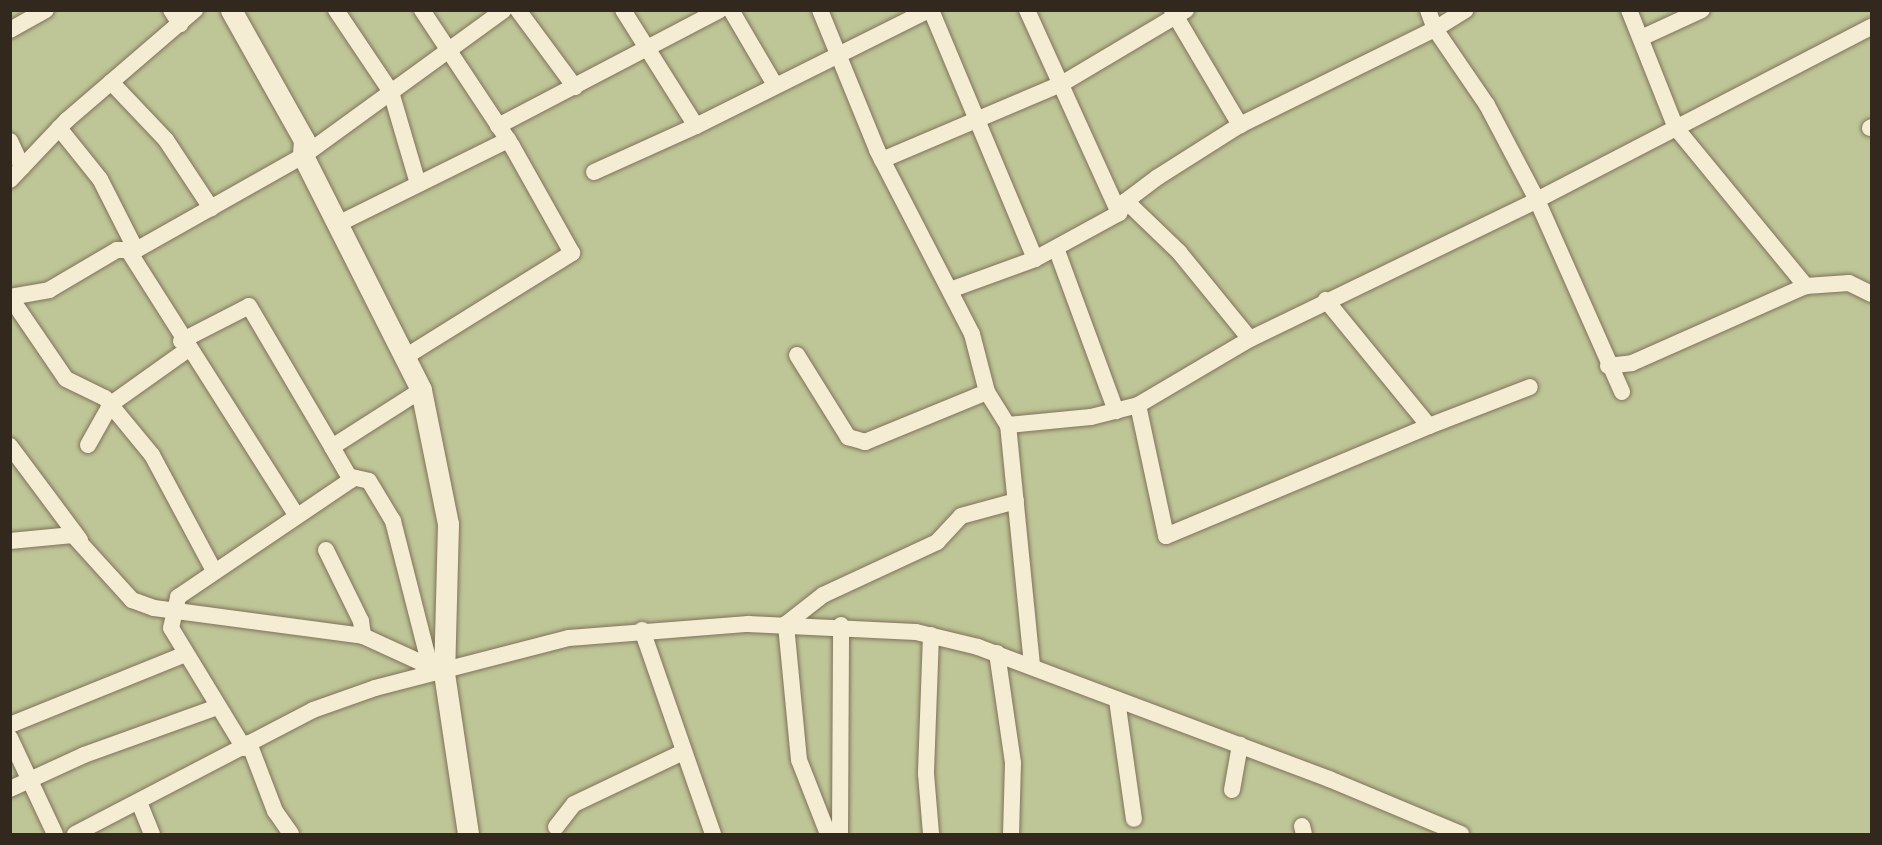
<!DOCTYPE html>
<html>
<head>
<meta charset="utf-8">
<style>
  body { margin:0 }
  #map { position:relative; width:1882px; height:845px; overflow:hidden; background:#e9dfc2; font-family:Spectral,serif }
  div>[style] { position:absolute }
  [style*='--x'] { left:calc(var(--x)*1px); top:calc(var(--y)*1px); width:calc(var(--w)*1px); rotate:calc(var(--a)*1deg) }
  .green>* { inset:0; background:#bec697; transform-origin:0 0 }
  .roads { filter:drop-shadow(0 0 2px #81715b) drop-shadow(0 0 2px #81715b) }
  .minor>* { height:16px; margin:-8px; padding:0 8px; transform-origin:8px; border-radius:8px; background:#f5ecd4 }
  .tertiary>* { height:21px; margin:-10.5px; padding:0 10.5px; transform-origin:10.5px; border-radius:10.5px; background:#f5ecd4 }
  span { translate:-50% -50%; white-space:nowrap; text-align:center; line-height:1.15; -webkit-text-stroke:4.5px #f1e9d1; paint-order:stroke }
  .frame { position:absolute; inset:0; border:12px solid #32281e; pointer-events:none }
</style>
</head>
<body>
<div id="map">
  <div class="green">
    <div style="left:11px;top:11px;width:1860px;height:823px"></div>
  </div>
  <div class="roads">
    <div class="minor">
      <div style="--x:171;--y:10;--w:17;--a:57"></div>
      <div style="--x:336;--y:10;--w:99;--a:56.1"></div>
      <div style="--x:391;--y:92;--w:96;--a:73.6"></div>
      <div style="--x:518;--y:10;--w:96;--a:53.5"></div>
      <div style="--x:623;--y:10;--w:137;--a:57.8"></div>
      <div style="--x:696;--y:126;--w:260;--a:-26.5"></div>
      <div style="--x:731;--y:10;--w:87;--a:59.6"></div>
      <div style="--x:820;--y:10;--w:151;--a:67.8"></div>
      <div style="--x:877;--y:150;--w:207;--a:62.7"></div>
      <div style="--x:972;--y:334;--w:60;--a:75.5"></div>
      <div style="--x:987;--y:392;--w:39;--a:58"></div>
      <div style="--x:931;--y:10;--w:270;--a:67.3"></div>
      <div style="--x:1027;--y:10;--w:223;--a:65.6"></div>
      <div style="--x:1172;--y:10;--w:134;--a:59.4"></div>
      <div style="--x:1428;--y:10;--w:20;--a:70"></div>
      <div style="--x:1435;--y:29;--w:36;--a:-32"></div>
      <div style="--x:1629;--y:10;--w:127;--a:68.3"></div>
      <div style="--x:1676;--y:128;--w:205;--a:50.6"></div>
      <div style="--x:1806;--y:286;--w:43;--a:-4"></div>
      <div style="--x:1849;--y:283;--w:25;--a:26"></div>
      <div style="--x:10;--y:30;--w:41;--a:-29.1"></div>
      <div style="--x:1641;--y:38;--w:67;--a:-24.7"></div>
      <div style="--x:111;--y:82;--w:80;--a:46.5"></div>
      <div style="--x:166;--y:140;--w:82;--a:56.5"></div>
      <div style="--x:498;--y:126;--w:250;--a:-27.6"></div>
      <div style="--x:59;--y:128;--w:65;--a:51.2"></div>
      <div style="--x:100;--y:179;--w:80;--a:63.1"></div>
      <div style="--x:1870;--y:128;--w:2;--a:-27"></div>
      <div style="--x:10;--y:141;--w:29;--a:65"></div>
      <div style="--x:882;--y:160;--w:197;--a:-23"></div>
      <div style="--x:1063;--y:83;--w:143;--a:-30.7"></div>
      <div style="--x:594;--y:172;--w:112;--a:-24.3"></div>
      <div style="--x:10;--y:180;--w:83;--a:-46.5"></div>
      <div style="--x:67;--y:120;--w:169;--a:-40.7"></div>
      <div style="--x:1126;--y:201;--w:74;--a:43.9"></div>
      <div style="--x:1179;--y:252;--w:112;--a:50.8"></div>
      <div style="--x:338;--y:224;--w:190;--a:-26.3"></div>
      <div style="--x:1056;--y:248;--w:174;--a:69.8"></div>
      <div style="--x:128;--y:250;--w:315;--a:57.6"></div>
      <div style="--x:950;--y:290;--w:90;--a:-20"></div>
      <div style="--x:1035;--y:259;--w:96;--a:-28.7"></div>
      <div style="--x:1119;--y:213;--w:14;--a:-60"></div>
      <div style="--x:1126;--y:201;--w:40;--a:-37"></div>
      <div style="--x:1158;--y:177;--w:97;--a:-32.4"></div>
      <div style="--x:1240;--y:125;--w:217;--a:-26.2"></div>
      <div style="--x:1435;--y:29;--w:92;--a:55.6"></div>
      <div style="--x:1487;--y:105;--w:107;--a:62.2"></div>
      <div style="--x:1537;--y:200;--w:210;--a:66.1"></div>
      <div style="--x:10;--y:297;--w:40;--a:-10"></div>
      <div style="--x:49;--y:290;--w:79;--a:-30.5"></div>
      <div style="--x:117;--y:250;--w:19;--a:0"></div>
      <div style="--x:136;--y:250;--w:192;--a:-29.4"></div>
      <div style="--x:303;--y:156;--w:248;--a:-36"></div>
      <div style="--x:10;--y:297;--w:99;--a:55.7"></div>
      <div style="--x:66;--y:379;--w:43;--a:26"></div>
      <div style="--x:105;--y:398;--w:74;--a:50.5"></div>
      <div style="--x:152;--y:455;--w:129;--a:61.8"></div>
      <div style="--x:181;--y:341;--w:76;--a:-27.2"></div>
      <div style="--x:249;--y:306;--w:164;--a:59.5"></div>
      <div style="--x:797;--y:355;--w:97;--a:58.1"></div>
      <div style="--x:848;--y:437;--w:18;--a:16"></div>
      <div style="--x:865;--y:442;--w:132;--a:-22.3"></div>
      <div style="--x:405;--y:357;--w:197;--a:-31.9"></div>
      <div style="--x:572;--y:253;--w:123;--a:-119.3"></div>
      <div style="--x:512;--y:146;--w:163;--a:-123.5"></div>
      <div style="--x:1608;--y:366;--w:24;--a:-7"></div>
      <div style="--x:1632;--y:363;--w:190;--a:-23.9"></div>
      <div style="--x:1138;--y:405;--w:134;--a:77.9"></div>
      <div style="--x:1166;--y:536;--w:285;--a:-22.7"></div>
      <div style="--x:1429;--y:426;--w:163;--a:-129.3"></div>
      <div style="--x:1429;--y:426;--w:108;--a:-21.1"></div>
      <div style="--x:88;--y:445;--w:47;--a:-60.7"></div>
      <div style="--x:111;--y:404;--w:93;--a:-35.4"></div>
      <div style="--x:10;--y:446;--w:117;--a:53.3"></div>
      <div style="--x:352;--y:477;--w:17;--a:13"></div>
      <div style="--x:369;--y:481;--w:47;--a:59"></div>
      <div style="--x:393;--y:521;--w:150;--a:75.7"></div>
      <div style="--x:10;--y:541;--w:63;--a:-5.4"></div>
      <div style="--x:73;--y:535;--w:88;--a:47.8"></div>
      <div style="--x:132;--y:600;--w:23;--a:20"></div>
      <div style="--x:154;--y:608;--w:211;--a:7.6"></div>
      <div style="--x:363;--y:636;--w:89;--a:24.6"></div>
      <div style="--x:326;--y:550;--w:79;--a:63.8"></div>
      <div style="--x:361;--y:621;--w:15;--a:82"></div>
      <div style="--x:642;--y:630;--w:216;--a:70.8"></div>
      <div style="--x:931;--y:635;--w:139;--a:92.1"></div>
      <div style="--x:926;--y:774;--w:60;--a:85.2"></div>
      <div style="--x:997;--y:653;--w:111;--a:81.7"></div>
      <div style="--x:1013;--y:763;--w:71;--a:91.6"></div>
      <div style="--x:1032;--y:665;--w:241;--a:-95.7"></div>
      <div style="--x:1008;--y:425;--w:83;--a:-5.5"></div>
      <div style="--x:1091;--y:417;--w:49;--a:-14.3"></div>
      <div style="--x:1138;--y:405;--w:130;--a:-30.5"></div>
      <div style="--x:1250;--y:339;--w:319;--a:-25.8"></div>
      <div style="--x:1537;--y:200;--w:377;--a:-27.4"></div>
      <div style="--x:1117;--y:700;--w:120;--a:81.9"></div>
      <div style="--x:10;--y:725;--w:187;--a:-22"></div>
      <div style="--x:10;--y:738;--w:106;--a:64.9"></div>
      <div style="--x:249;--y:743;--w:73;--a:69.1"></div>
      <div style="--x:275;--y:811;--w:28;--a:55"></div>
      <div style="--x:244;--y:748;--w:140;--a:-121.3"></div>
      <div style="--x:171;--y:628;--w:32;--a:-77"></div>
      <div style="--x:178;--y:597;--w:209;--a:-34.1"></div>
      <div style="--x:351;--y:480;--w:38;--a:-120"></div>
      <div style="--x:332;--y:447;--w:106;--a:-32.6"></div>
      <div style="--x:10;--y:789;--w:81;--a:-24.7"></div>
      <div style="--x:84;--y:755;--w:141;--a:-19.8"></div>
      <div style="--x:1232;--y:790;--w:46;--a:-79.9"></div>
      <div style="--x:139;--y:802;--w:35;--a:68"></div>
      <div style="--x:1302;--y:826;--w:8;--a:76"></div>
      <div style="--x:556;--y:827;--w:29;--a:-52"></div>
      <div style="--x:574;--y:804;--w:121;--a:-25.5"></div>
      <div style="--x:75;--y:834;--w:268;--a:-27.5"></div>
      <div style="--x:313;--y:710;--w:66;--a:-19.5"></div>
      <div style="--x:375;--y:688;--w:200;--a:-14.5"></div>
      <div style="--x:569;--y:638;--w:180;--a:-4.5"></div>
      <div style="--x:748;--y:624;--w:168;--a:2.7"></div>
      <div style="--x:916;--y:632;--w:64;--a:13.6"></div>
      <div style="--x:978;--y:647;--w:375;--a:20.6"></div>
      <div style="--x:1329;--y:779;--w:143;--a:22.6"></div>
      <div style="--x:828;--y:834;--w:79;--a:-111.4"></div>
      <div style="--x:799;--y:760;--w:137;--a:-95.5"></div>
      <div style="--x:786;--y:624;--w:47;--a:-38.1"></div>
      <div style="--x:823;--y:595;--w:126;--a:-24.9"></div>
      <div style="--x:937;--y:542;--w:35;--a:-47"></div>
      <div style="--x:961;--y:516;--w:57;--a:-15.3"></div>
      <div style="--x:840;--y:834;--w:209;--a:-89.7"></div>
    </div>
    <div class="tertiary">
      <div style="--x:231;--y:10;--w:149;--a:60.7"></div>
      <div style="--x:304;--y:140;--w:16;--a:94"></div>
      <div style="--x:303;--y:156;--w:262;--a:63.2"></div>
      <div style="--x:421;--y:390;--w:137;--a:78.6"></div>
      <div style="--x:448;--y:524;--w:149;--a:91.5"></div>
      <div style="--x:444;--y:673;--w:163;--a:81.5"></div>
    </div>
  </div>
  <div class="frame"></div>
</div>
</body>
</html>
